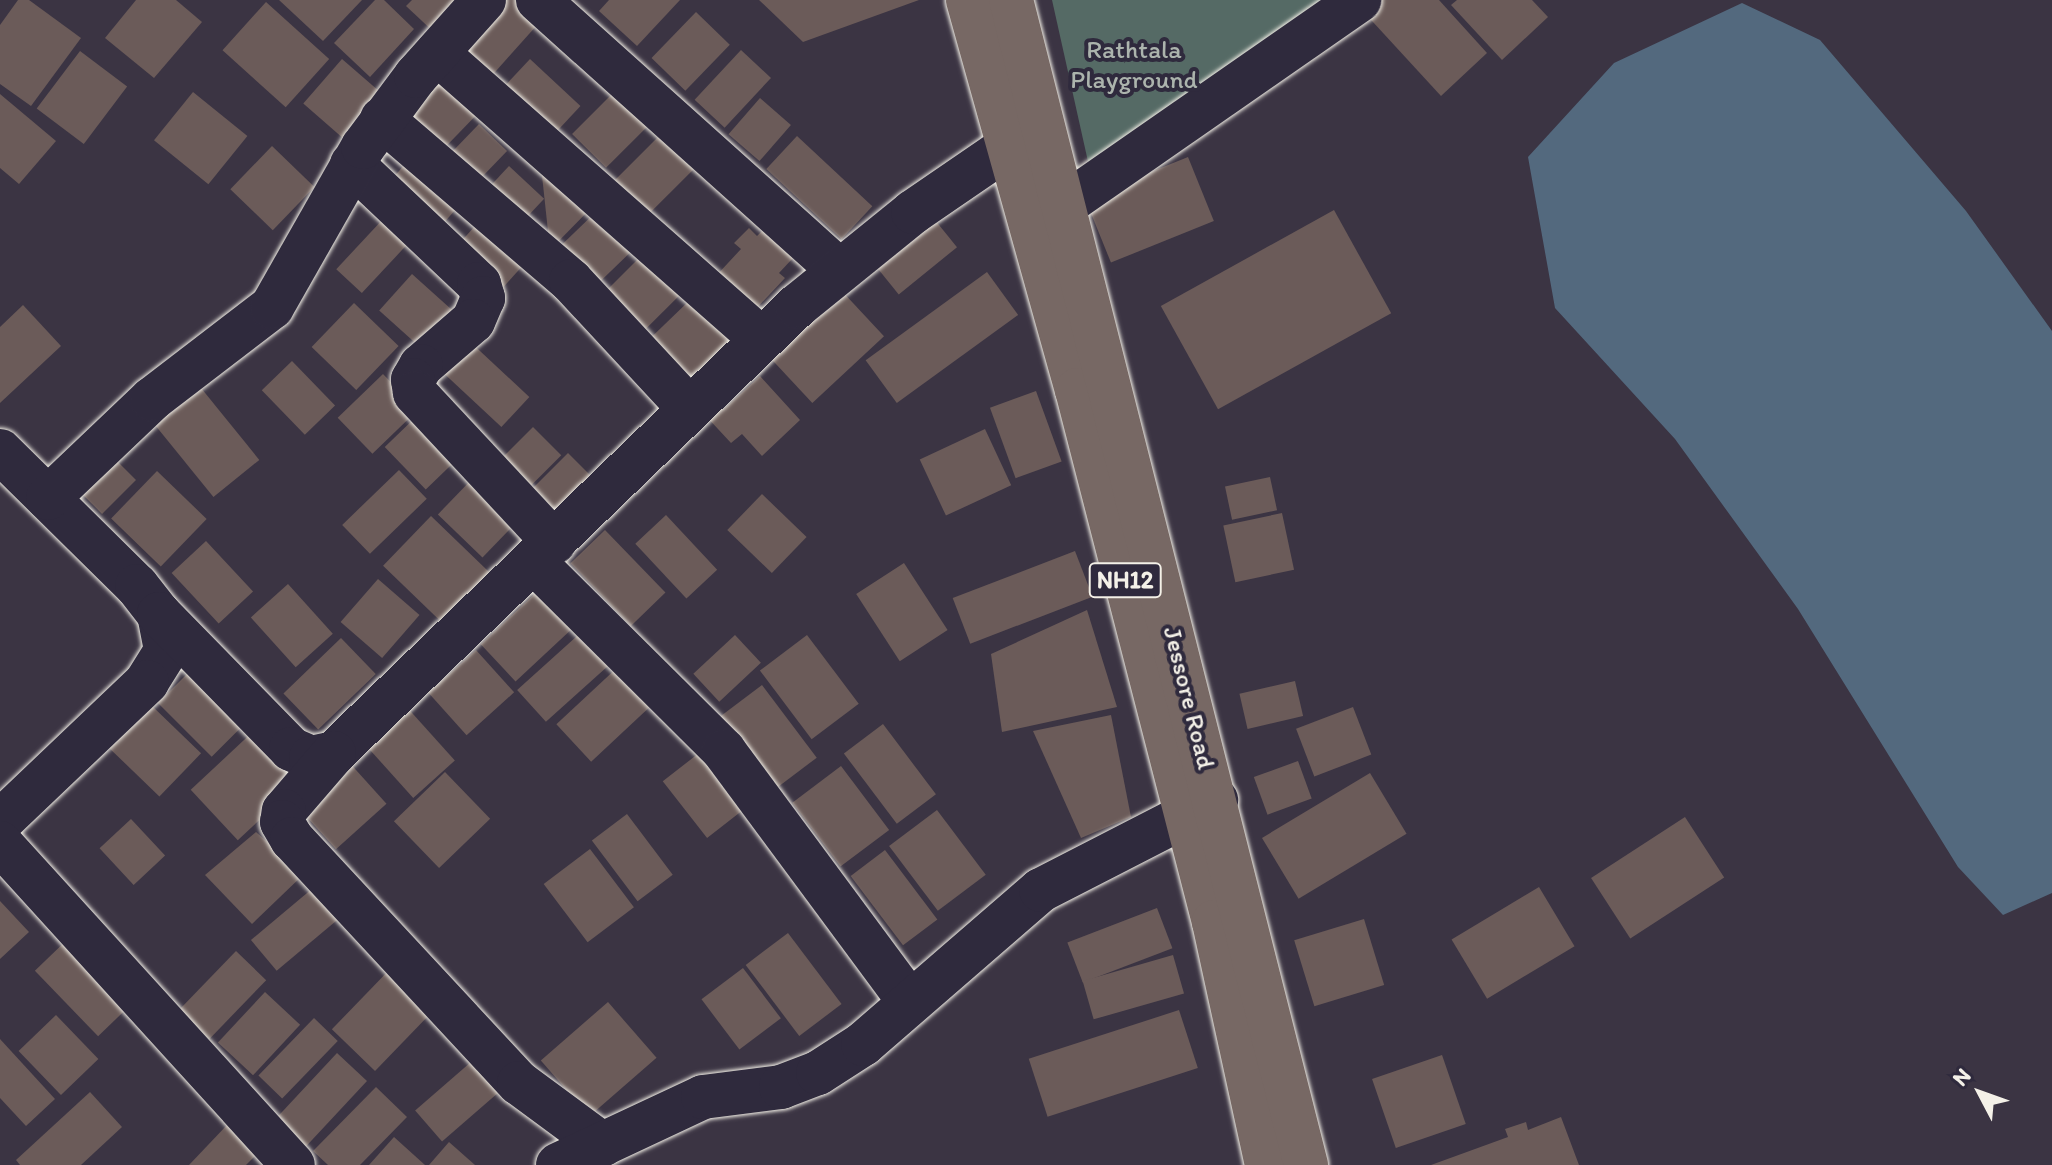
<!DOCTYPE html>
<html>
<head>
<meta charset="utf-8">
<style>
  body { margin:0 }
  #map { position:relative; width:2052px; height:1165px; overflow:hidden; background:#3b3443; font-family:Itim,sans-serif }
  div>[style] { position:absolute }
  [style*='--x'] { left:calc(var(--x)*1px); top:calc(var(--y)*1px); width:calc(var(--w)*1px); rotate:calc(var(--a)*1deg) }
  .green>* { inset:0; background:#556a65 }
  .water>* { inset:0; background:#53697e }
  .building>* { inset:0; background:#6b5b59; transform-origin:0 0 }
  .roads { filter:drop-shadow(0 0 2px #f4f1e8) drop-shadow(0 0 2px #f4f1e8) }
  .minor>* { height:44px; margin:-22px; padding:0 22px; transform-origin:22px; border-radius:22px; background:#2f2a3d }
  .highway>* { height:44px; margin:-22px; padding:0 22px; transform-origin:22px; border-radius:22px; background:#776864 }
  span { translate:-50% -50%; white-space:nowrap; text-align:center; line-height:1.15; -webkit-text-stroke:8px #2f2a3d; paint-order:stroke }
  .shield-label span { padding:2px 6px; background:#2f2a3d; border:2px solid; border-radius:6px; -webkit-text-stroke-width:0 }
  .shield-label { font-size:24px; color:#f4f1e8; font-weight:700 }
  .park-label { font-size:26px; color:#acb4ad }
  .street-label { font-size:26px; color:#f4f1e8 }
  .north { position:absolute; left:1940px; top:1053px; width:80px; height:80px; -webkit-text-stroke:6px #2f2a3d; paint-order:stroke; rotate:311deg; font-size:22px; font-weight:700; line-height:32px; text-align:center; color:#f4f1e8 }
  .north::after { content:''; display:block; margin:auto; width:28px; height:36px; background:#f4f1e8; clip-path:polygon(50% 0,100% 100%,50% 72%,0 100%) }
</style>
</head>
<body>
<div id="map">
  <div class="green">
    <div style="clip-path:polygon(1052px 0,1330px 0,1091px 175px)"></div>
  </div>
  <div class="water">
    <div style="clip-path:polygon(1742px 3px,1820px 40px,1966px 211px,2052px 331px,2052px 893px,2003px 915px,1958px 867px,1798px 609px,1675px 439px,1555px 308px,1528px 157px,1614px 63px)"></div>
  </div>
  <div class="building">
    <div style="clip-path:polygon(18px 0,29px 0,81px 38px,31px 106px,0 84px,0 25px)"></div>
    <div style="clip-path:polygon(136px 0,176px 0,202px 22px,154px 78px,105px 38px)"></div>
    <div style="clip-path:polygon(279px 0,362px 0,323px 41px)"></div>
    <div style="clip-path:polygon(375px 0,384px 0,414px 29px,370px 77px,334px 43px)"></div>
    <div style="clip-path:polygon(412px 0,470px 0,438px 36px,406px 6px)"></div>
    <div style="clip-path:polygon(505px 0,515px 0,538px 24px,488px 80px,461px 53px)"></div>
    <div style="clip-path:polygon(609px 0,680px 0,637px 46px,599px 11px)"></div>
    <div style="clip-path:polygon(759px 0,919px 0,803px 42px)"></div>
    <div style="clip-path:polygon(1370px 0,1439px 0,1487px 53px,1441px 96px,1361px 9px)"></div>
    <div style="clip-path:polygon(1457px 0,1532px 0,1548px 17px,1502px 60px,1451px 5px)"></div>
    <div style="left:266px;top:2px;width:85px;height:65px;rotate:42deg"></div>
    <div style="left:696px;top:12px;width:47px;height:64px;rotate:44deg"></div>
    <div style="left:741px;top:50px;width:41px;height:68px;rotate:43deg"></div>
    <div style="left:80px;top:51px;width:59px;height:72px;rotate:37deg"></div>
    <div style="left:342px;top:59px;width:52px;height:59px;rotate:41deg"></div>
    <div style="left:530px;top:59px;width:69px;height:41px;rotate:43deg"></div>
    <div style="left:444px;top:65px;width:58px;height:73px;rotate:44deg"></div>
    <div style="left:623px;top:83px;width:48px;height:72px;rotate:45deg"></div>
    <div style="left:193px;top:92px;width:70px;height:62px;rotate:39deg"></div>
    <div style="clip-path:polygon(0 94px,56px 141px,19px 184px,0 168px)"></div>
    <div style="left:760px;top:98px;width:41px;height:48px;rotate:41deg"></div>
    <div style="left:479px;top:124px;width:39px;height:50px;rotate:44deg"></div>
    <div style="left:669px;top:126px;width:48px;height:78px;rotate:45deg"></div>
    <div style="left:797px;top:136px;width:103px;height:45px;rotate:43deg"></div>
    <div style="left:272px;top:146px;width:59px;height:60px;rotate:44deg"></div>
    <div style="left:412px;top:156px;width:68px;height:42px;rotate:41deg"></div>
    <div style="left:1188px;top:157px;width:69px;height:111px;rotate:68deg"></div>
    <div style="left:509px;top:166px;width:48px;height:37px;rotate:43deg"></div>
    <div style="clip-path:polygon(541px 166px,595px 204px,550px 250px)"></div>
    <div style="left:602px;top:206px;width:53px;height:66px;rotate:46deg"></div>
    <div style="left:1334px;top:210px;width:118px;height:198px;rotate:61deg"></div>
    <div style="left:484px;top:216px;width:62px;height:45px;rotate:42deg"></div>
    <div style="left:384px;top:218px;width:35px;height:70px;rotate:43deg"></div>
    <div style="left:935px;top:220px;width:35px;height:75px;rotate:51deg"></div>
    <div style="clip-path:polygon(769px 224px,793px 258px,779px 273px,785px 278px,753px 312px,715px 277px,741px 249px,734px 243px,749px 228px,757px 236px)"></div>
    <div style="left:650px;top:247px;width:55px;height:71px;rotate:45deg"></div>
    <div style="left:987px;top:272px;width:53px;height:150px;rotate:54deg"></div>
    <div style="left:412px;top:274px;width:61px;height:49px;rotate:42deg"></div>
    <div style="left:839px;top:288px;width:66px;height:98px;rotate:47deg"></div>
    <div style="left:691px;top:299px;width:69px;height:62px;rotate:46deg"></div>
    <div style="left:354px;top:303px;width:62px;height:61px;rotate:44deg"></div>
    <div style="clip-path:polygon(23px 305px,61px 346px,0 403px,0 327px)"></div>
    <div style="left:465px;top:337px;width:88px;height:41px;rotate:43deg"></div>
    <div style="left:292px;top:361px;width:62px;height:42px;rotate:46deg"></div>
    <div style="left:383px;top:374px;width:50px;height:63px;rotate:46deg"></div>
    <div style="clip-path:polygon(760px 376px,800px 420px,762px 456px,742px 434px,731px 443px,705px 415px,718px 403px,724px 409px)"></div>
    <div style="left:197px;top:383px;width:99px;height:59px;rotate:51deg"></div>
    <div style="left:1036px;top:391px;width:75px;height:49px;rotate:70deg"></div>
    <div style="left:420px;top:413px;width:59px;height:49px;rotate:46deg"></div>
    <div style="left:533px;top:427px;width:40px;height:54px;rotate:45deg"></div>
    <div style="left:985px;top:429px;width:62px;height:72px;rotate:65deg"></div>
    <div style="left:107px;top:451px;width:41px;height:48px;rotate:45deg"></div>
    <div style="left:568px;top:453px;width:35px;height:59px;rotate:45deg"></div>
    <div style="left:399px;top:470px;width:40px;height:79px;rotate:46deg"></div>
    <div style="left:157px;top:471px;width:69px;height:66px;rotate:44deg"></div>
    <div style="left:474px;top:477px;width:62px;height:52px;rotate:44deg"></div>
    <div style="left:1270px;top:477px;width:34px;height:46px;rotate:78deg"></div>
    <div style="left:762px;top:494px;width:62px;height:50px;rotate:44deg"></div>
    <div style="left:1282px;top:513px;width:58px;height:60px;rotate:78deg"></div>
    <div style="left:666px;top:515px;width:75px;height:42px;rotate:47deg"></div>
    <div style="left:431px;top:516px;width:89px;height:69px;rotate:44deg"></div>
    <div style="left:605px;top:530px;width:87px;height:48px;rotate:46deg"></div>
    <div style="left:206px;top:541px;width:69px;height:47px;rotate:47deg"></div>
    <div style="left:1075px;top:551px;width:49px;height:131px;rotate:69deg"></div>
    <div style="left:904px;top:563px;width:80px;height:57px;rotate:57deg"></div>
    <div style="left:378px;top:579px;width:55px;height:57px;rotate:41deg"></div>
    <div style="left:288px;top:584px;width:67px;height:50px;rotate:48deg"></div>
    <div style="left:540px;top:589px;width:51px;height:81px;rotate:47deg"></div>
    <div style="clip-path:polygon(1087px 610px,1117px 707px,1002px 732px,991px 654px)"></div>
    <div style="left:587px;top:627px;width:43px;height:94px;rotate:48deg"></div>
    <div style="left:735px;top:635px;width:38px;height:57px;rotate:47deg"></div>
    <div style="left:807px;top:635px;width:86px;height:59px;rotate:53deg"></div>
    <div style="left:341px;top:638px;width:50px;height:80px;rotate:46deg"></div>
    <div style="left:476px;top:650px;width:57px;height:64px;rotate:48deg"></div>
    <div style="left:620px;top:665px;width:51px;height:87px;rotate:47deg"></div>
    <div style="left:194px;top:667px;width:76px;height:51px;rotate:45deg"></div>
    <div style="left:1295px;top:681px;width:36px;height:57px;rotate:77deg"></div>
    <div style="left:762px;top:685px;width:91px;height:54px;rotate:53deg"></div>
    <div style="left:150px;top:704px;width:71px;height:60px;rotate:44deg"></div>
    <div style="left:404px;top:704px;width:76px;height:56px;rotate:48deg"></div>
    <div style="left:1353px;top:707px;width:51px;height:61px;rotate:69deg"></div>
    <div style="clip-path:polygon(1111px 715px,1131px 817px,1081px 838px,1033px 731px)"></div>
    <div style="left:883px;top:724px;width:88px;height:49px;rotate:53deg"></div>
    <div style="left:258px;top:727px;width:69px;height:92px;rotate:47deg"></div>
    <div style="left:699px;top:753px;width:72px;height:46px;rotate:52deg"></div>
    <div style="left:347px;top:760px;width:59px;height:68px;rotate:48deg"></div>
    <div style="left:1298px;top:761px;width:40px;height:47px;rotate:70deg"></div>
    <div style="left:841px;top:766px;width:80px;height:61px;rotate:53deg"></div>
    <div style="left:445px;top:772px;width:65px;height:71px;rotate:46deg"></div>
    <div style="left:1370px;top:773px;width:71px;height:126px;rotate:59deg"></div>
    <div style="left:937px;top:810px;width:81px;height:60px;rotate:53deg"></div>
    <div style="left:627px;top:814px;width:76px;height:44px;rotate:53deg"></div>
    <div style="left:1685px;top:817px;width:72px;height:112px;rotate:57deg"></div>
    <div style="left:131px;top:819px;width:50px;height:43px;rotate:47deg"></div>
    <div style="clip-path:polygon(256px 832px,304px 874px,252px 924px,205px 875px)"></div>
    <div style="left:590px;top:849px;width:73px;height:58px;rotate:53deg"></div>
    <div style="left:885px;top:850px;width:87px;height:43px;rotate:53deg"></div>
    <div style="left:1539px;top:887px;width:69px;height:102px;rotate:59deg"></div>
    <div style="left:313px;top:888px;width:40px;height:81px;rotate:50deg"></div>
    <div style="clip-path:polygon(0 901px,29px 932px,0 959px)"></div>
    <div style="left:1157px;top:908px;width:43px;height:96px;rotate:69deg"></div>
    <div style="left:1364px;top:919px;width:69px;height:73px;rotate:73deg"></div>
    <div style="left:788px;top:933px;width:89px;height:53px;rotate:53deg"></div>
    <div style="left:73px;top:934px;width:91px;height:53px;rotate:46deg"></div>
    <div style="left:236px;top:951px;width:42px;height:82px;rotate:44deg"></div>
    <div style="left:1173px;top:955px;width:40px;height:94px;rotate:74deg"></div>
    <div style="left:393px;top:966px;width:60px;height:88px;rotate:44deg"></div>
    <div style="left:743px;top:968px;width:63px;height:52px;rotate:53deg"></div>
    <div style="left:265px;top:992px;width:48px;height:69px;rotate:43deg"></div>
    <div style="left:608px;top:1002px;width:74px;height:89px;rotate:49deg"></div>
    <div style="left:1179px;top:1010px;width:61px;height:158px;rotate:72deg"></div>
    <div style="left:56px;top:1015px;width:61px;height:52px;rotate:46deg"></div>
    <div style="left:314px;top:1018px;width:33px;height:80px;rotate:44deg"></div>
    <div style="clip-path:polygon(0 1039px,55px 1099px,26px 1126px,0 1098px)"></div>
    <div style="left:337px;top:1053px;width:41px;height:95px;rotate:43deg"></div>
    <div style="left:1442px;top:1055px;width:73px;height:74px;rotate:71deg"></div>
    <div style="left:471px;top:1062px;width:41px;height:74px;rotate:49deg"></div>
    <div style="clip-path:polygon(376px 1087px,407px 1117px,360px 1165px,328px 1165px,313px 1151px)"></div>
    <div style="clip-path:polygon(90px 1092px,122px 1127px,81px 1165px,20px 1165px,16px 1160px)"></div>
    <div style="clip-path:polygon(1561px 1117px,1579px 1165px,1431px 1165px,1508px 1137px,1505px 1129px,1526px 1122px,1528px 1130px)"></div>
    <div style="clip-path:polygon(227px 1125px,256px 1155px,246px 1165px,189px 1165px)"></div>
    <div style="clip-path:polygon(394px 1137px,425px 1165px,369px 1165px)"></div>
    <div style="clip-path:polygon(449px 1142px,475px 1165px,429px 1165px)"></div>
  </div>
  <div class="roads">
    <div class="minor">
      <div style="--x:538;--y:0;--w:404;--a:41.9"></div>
      <div style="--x:437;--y:53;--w:432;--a:41.4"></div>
      <div style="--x:382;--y:119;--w:249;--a:40.6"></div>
      <div style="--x:571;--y:281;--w:173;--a:47.1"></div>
      <div style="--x:352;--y:164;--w:175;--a:43.4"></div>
      <div style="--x:479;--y:284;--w:15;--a:74"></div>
      <div style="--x:483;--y:298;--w:25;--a:113"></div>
      <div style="--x:473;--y:321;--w:69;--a:139.1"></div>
      <div style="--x:421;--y:366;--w:16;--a:120"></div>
      <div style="--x:413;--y:380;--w:13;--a:81"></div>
      <div style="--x:415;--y:393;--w:204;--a:47"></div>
      <div style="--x:1063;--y:206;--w:361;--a:-34.8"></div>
      <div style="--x:0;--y:451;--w:192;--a:44.6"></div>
      <div style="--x:137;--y:586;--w:36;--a:52"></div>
      <div style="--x:159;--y:614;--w:38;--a:79"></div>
      <div style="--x:166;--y:651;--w:36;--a:122"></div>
      <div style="--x:147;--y:682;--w:203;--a:136.4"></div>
      <div style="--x:48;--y:498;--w:144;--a:-43.6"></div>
      <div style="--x:152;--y:399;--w:151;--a:-37.5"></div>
      <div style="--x:272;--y:307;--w:184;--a:-60.4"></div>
      <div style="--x:363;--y:147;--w:89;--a:-53.3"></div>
      <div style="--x:416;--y:76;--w:102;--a:-48.2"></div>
      <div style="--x:533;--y:561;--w:269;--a:44.8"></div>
      <div style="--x:724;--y:751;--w:312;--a:53.5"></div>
      <div style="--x:159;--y:614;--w:189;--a:45.6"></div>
      <div style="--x:291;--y:749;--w:22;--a:24"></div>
      <div style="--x:311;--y:758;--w:24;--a:-12"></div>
      <div style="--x:334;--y:753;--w:644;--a:-43.99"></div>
      <div style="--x:797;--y:306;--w:149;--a:-39"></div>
      <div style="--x:913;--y:212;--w:119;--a:-34.4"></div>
      <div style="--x:334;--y:753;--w:77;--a:130.8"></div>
      <div style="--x:284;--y:811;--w:11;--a:100"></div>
      <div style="--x:282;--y:822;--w:20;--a:60"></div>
      <div style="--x:292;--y:839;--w:333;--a:47.1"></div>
      <div style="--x:519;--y:1083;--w:104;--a:36.4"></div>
      <div style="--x:0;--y:843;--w:435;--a:47.7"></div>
      <div style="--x:558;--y:1165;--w:160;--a:-25.1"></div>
      <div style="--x:703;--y:1097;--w:79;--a:-7.3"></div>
      <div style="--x:781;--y:1087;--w:40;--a:-21"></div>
      <div style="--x:818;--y:1073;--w:54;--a:-32.8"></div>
      <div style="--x:863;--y:1044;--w:235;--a:-40.9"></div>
      <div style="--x:1041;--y:890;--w:197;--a:-27.2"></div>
    </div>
    <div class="highway">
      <div style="--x:968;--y:0;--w:405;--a:74.4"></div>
      <div style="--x:1077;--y:390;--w:549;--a:75.56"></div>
      <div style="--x:1214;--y:922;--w:249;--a:77.7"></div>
      <div style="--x:1011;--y:0;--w:1202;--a:75.79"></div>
    </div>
  </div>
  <div class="shield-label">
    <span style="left:1125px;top:580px">NH12</span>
  </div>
  <div class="park-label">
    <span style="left:1134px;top:65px">Rathtala<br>Playground</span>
  </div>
  <div class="street-label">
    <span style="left:1189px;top:698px;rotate:76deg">Jessore Road</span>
  </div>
  <div class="north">N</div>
</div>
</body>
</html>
